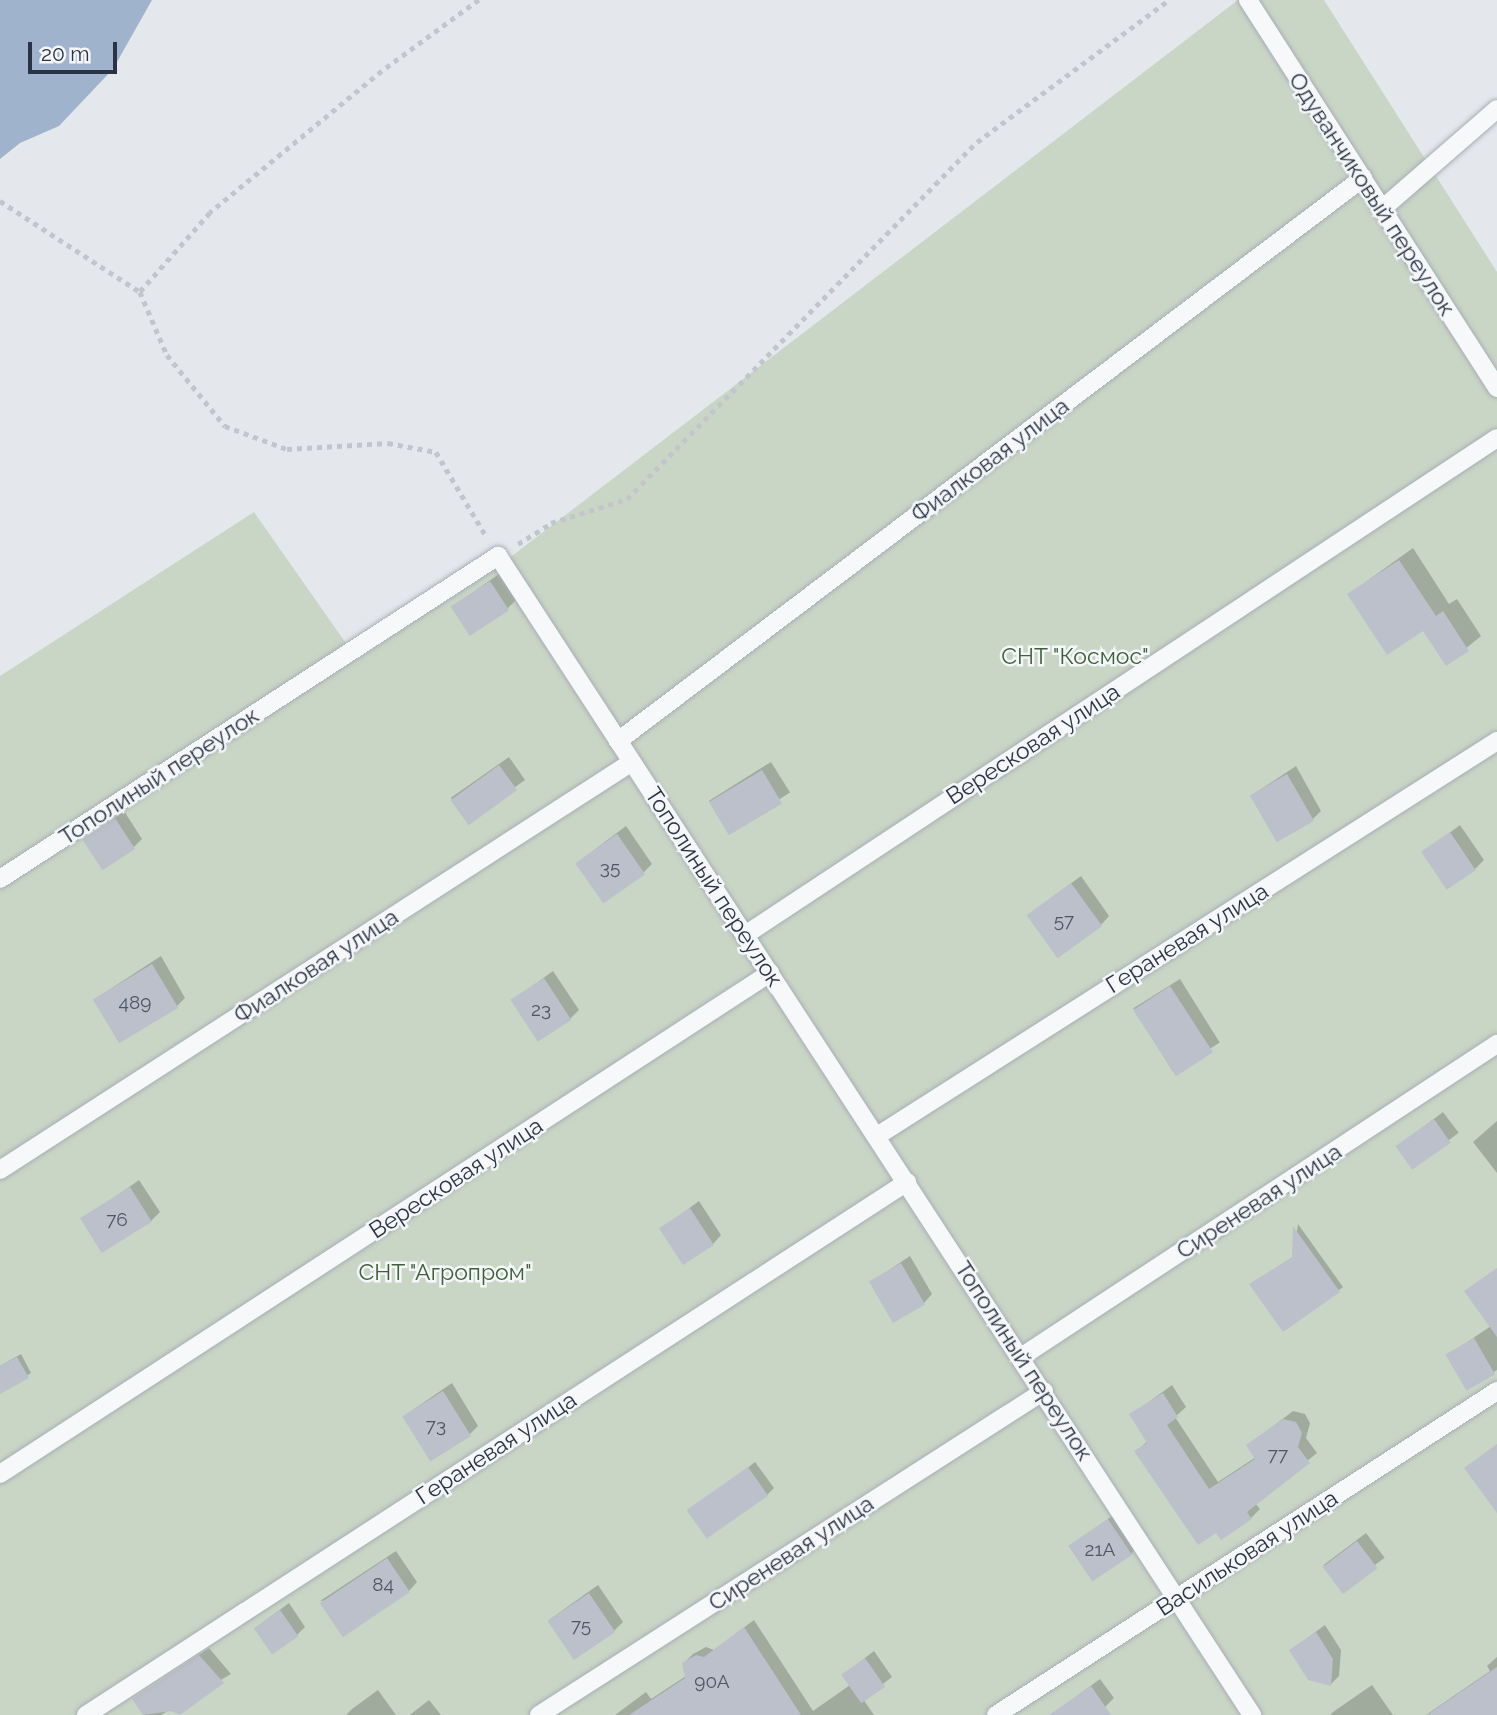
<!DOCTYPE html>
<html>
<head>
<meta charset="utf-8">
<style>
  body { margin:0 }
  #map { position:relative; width:1497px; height:1715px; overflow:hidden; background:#e4e7ec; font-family:Raleway,sans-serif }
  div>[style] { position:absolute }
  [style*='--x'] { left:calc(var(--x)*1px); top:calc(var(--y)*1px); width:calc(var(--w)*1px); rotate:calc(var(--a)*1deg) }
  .green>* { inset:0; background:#c9d6c5 }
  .water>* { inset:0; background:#9fb4cc }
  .shadow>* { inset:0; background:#0003; transform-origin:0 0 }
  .building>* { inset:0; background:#bbc0ca; transform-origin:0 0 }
  .path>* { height:4.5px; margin-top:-2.25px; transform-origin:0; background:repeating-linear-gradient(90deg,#c2c5cb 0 5px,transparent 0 10px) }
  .roads { filter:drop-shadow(0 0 2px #a9aeb7) drop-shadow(0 0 2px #a9aeb7) }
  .service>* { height:18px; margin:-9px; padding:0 9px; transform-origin:9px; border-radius:9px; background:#f7f8fa }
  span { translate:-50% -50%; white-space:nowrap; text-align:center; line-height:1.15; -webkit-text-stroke:5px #f4f6f9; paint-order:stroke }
  .number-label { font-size:19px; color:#4f5766 }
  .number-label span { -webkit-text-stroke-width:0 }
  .street-label { font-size:23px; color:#2b3445 }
  .park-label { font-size:23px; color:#3f6138 }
  .scale { position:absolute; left:28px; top:42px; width:89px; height:32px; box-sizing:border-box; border:4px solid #2b3445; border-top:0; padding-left:9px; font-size:21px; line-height:24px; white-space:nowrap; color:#2b3445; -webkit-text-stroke:5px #f4f6f9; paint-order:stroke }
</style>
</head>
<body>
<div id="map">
  <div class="green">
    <div style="clip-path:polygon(1238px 0,1324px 0,1497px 272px,1497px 1715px,0 1715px,0 676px,254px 512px,357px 659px,508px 559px)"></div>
  </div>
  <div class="water">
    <div style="clip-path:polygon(0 0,152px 0,113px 69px,59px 126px,20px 143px,0 159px)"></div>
  </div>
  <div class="shadow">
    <div style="clip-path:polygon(1413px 548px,1449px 604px,1457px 599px,1481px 636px,1447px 664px,1424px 628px,1349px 594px)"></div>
    <div style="clip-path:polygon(499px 574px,516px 600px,507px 609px,452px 607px)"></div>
    <div style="left:509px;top:757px;width:28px;height:71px;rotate:55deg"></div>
    <div style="left:771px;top:762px;width:36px;height:73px;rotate:58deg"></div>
    <div style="clip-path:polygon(1296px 766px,1321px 811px,1313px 819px,1252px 795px)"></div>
    <div style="clip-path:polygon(124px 811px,142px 839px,133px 848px,84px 840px)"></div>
    <div style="clip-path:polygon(1460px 825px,1484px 860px,1475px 869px,1423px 853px)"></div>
    <div style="clip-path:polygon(626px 826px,652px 864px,644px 872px,577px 863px)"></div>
    <div style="clip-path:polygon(1081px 876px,1109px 916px,1101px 925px,1028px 915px)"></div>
    <div style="clip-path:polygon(161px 956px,185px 998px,177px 1006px,95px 999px)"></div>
    <div style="clip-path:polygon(553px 971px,579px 1010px,570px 1019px,513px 1000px)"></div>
    <div style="left:1180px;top:979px;width:75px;height:55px;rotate:58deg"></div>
    <div style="left:1443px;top:1112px;width:26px;height:57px;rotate:53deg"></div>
    <div style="clip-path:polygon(1497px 1121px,1497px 1173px,1473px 1142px)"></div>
    <div style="clip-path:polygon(139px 1180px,160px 1212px,151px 1221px,84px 1219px)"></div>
    <div style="clip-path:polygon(699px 1201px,721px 1235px,713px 1244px,661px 1229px)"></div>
    <div style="clip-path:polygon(1298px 1224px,1343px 1287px,1339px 1290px,1255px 1281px,1293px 1257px)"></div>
    <div style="clip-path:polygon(910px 1256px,932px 1294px,924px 1303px,871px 1282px)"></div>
    <div style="clip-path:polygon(1497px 1269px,1497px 1370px,1468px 1388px,1448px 1355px,1491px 1326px,1467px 1291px)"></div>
    <div style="clip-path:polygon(21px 1354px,31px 1373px,0 1392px,0 1366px)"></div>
    <div style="clip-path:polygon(452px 1383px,478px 1426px,469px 1435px,404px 1416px)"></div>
    <div style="clip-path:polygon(1172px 1385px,1186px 1407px,1175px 1417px,1218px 1482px,1256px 1457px,1248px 1445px,1293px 1411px,1305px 1414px,1310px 1423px,1306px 1438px,1317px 1453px,1255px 1503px,1260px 1509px,1251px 1518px,1136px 1451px,1148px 1441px,1131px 1415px)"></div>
    <div style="clip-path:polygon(755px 1462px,774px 1488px,767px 1495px,698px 1507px)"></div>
    <div style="clip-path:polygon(1118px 1512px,1139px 1545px,1131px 1554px,1071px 1545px)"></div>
    <div style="left:1366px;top:1533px;width:31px;height:53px;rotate:53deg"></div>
    <div style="clip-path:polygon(396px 1551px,417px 1582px,409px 1591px,320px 1601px)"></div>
    <div style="clip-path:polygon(598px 1585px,623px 1622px,614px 1631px,549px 1620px)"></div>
    <div style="clip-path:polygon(289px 1603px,305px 1627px,297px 1635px,255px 1628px)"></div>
    <div style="clip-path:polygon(754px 1620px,813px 1711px,850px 1685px,843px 1675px,874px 1651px,892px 1677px,863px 1699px,874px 1715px,615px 1715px,646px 1692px,651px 1699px,686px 1676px,684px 1663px,693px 1654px,706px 1647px,714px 1650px)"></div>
    <div style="clip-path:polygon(1325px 1625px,1341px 1650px,1339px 1676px,1331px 1684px,1291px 1650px)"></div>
    <div style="clip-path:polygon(209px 1648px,231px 1674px,161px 1715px,145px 1715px,134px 1699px)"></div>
    <div style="clip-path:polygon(1497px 1657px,1497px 1715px,1426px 1715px,1490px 1671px,1487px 1666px)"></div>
    <div style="clip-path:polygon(1100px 1679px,1114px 1698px,1105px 1707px,1093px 1715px,1051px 1715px)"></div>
    <div style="clip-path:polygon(1372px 1685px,1393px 1715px,1330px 1715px,1333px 1712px)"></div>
    <div style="clip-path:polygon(378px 1690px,396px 1715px,346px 1715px,352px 1709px)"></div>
    <div style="clip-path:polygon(429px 1700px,441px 1715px,410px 1715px,411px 1714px)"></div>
  </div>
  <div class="building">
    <div style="clip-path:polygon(1399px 560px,1436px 616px,1443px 611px,1469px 651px,1446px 666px,1423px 631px,1387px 655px,1347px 594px)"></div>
    <div style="left:490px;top:581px;width:35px;height:47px;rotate:57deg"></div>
    <div style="left:499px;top:765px;width:31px;height:60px;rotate:54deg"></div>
    <div style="left:762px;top:770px;width:39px;height:62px;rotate:59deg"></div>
    <div style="left:1287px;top:774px;width:54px;height:43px;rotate:60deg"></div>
    <div style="left:115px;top:818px;width:37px;height:39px;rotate:57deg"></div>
    <div style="left:1450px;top:832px;width:46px;height:35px;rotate:56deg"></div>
    <div style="left:617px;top:834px;width:49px;height:51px;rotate:55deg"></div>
    <div style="left:1071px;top:883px;width:53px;height:55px;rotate:54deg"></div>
    <div style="left:152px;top:964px;width:51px;height:69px;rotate:59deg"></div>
    <div style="left:544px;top:978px;width:50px;height:40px;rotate:57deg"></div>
    <div style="left:1170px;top:986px;width:79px;height:44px;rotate:57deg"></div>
    <div style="left:1434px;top:1119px;width:29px;height:47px;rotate:55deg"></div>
    <div style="left:130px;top:1187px;width:41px;height:59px;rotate:58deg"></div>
    <div style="left:690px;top:1208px;width:44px;height:37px;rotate:57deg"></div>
    <div style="clip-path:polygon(1293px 1226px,1340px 1292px,1283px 1332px,1249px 1284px,1292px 1258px)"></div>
    <div style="left:901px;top:1263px;width:48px;height:37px;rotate:60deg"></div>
    <div style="clip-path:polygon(1497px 1268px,1497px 1337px,1464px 1291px)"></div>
    <div style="left:1474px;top:1338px;width:42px;height:33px;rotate:60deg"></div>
    <div style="clip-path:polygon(17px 1357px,29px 1378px,0 1394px,0 1366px)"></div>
    <div style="left:443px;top:1391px;width:53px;height:48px;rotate:58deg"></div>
    <div style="clip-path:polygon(1163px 1393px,1178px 1417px,1167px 1425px,1209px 1489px,1255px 1459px,1246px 1445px,1283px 1419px,1296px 1422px,1302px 1433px,1298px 1447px,1310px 1463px,1247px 1512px,1252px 1519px,1221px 1540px,1216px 1533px,1198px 1545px,1134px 1451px,1147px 1443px,1129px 1414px)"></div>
    <div style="clip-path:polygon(1497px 1444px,1497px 1513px,1464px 1468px)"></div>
    <div style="left:748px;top:1467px;width:35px;height:75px;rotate:55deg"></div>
    <div style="left:1108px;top:1519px;width:43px;height:48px;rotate:56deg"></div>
    <div style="left:1357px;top:1541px;width:34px;height:43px;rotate:53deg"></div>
    <div style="left:387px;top:1558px;width:41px;height:81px;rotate:56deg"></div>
    <div style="left:589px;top:1593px;width:47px;height:50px;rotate:56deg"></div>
    <div style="left:280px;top:1610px;width:32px;height:32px;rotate:55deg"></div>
    <div style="clip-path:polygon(744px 1627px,801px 1715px,629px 1715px,685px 1678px,682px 1663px,696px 1655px,704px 1657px)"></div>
    <div style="clip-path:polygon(1316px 1632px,1333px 1659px,1331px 1686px,1308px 1680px,1289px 1650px)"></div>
    <div style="clip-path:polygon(199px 1655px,224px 1683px,180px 1715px,171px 1711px,143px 1715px,132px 1699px)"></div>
    <div style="left:865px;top:1658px;width:35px;height:29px;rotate:55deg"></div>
    <div style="clip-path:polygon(1497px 1667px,1497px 1715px,1427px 1715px)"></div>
    <div style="clip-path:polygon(1091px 1686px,1111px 1715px,1049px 1715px)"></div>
  </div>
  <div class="path">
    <div style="--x:479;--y:0;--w:120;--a:143.8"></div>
    <div style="--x:382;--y:71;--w:223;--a:140.5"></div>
    <div style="--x:210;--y:213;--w:106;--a:131.5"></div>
    <div style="--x:140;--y:292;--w:69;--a:66.8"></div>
    <div style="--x:167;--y:355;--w:92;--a:50.8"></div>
    <div style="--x:225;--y:426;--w:66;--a:20.4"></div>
    <div style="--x:287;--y:449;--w:101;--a:-3.4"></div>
    <div style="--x:388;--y:443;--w:49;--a:10.6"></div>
    <div style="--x:436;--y:452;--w:98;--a:59.2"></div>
    <div style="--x:0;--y:201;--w:167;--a:33"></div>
    <div style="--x:518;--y:544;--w:39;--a:-32"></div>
    <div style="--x:551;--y:523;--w:80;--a:-17.5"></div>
    <div style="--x:627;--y:499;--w:500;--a:-45.6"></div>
    <div style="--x:977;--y:142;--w:239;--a:-36.5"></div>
  </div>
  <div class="roads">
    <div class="service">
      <div style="--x:1248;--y:0;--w:461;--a:57.3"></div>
      <div style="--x:1382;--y:209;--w:152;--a:-41"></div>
      <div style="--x:618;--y:741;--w:934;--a:-37.08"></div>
      <div style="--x:0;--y:879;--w:594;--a:-32.97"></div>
      <div style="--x:498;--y:556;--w:1383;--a:56.95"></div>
      <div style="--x:745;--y:935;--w:901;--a:-33.46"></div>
      <div style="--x:877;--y:1136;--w:735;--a:-32.5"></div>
      <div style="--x:0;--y:1170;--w:752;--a:-32.85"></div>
      <div style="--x:1021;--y:1357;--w:570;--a:-33.33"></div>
      <div style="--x:0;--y:1474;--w:919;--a:-33.05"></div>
      <div style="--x:86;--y:1715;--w:979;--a:-32.99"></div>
      <div style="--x:539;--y:1715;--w:600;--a:-32.68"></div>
      <div style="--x:996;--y:1715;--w:597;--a:-32.89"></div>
    </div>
  </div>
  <div class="number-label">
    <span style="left:610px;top:868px">35</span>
    <span style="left:1064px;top:921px">57</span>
    <span style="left:135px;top:1003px">489</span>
    <span style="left:541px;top:1010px">23</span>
    <span style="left:117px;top:1220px">76</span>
    <span style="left:436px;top:1426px">73</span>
    <span style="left:1278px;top:1455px">77</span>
    <span style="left:1100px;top:1550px">21А</span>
    <span style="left:383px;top:1585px">84</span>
    <span style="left:581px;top:1626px">75</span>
    <span style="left:712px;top:1682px">90А</span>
  </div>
  <div class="street-label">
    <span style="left:1372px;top:194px;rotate:57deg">Одуванчиковый переулок</span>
    <span style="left:990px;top:460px;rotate:-37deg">Фиалковая улица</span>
    <span style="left:1033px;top:744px;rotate:-33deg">Вересковая улица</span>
    <span style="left:159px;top:776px;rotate:-33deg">Тополиный переулок</span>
    <span style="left:714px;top:887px;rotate:57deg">Тополиный переулок</span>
    <span style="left:1187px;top:938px;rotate:-32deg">Гераневая улица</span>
    <span style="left:316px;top:966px;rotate:-33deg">Фиалковая улица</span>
    <span style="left:456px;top:1178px;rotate:-33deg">Вересковая улица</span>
    <span style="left:1259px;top:1201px;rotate:-33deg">Сиреневая улица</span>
    <span style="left:1024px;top:1361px;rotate:57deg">Тополиный переулок</span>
    <span style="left:496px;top:1448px;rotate:-33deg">Гераневая улица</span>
    <span style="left:791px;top:1553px;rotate:-33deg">Сиреневая улица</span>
    <span style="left:1247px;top:1553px;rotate:-33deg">Васильковая улица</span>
  </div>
  <div class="park-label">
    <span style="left:1075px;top:656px">СНТ "Космос"</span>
    <span style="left:445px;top:1272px">СНТ "Агропром"</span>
  </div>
  <div class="scale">20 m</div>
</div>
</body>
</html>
